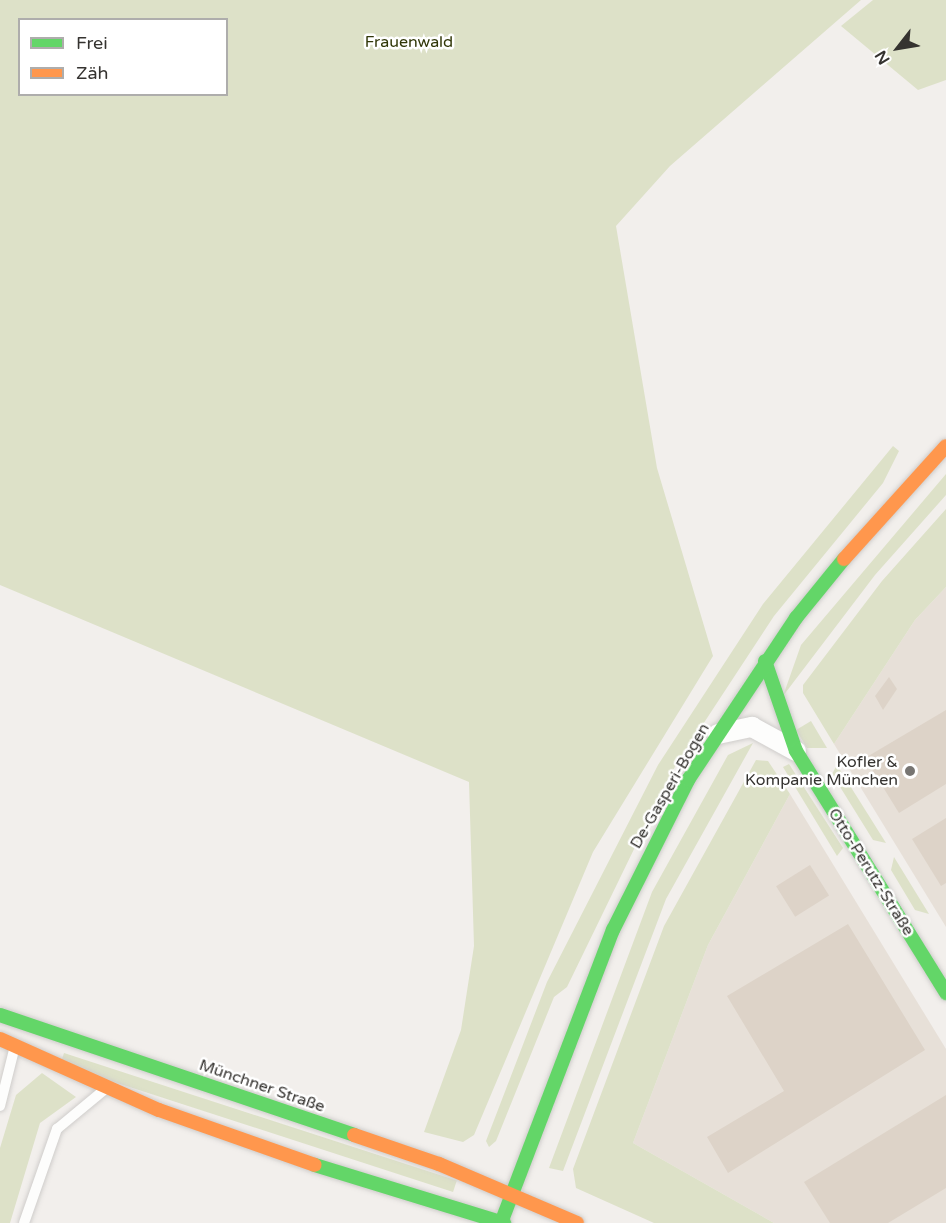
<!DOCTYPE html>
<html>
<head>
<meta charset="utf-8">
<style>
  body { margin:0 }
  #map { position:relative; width:946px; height:1223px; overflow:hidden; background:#f2efec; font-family:"Varela Round",sans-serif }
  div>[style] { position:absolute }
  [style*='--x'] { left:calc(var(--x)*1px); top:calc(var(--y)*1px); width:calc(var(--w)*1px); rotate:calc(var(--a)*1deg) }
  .built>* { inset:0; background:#e7e0d8 }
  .green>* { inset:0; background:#dde1c8; transform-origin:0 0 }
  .building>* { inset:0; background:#ddd3c8; transform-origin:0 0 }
  .roads { filter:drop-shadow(0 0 2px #cfcdcb) drop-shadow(0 0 2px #cfcdcb) }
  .lane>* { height:10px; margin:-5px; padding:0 5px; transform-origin:5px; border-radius:5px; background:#fdfdfc }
  .street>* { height:20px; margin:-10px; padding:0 10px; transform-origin:10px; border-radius:10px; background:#fdfdfc }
  .fast>* { height:14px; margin:-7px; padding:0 7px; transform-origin:7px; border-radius:7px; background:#63d668 }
  .slow>* { height:14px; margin:-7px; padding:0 7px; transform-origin:7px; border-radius:7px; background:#ff974d }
  .dots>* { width:16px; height:16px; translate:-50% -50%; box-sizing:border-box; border:3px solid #fff; border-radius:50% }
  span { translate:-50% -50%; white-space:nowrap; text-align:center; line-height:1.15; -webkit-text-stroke:5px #fff; paint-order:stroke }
  .park-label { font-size:16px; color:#313708 }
  .poi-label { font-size:16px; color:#353330 }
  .right { translate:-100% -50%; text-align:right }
  .street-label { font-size:16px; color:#353330 }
  .legend { position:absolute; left:18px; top:18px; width:210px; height:78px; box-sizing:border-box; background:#fff; border:2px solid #aeadac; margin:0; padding:8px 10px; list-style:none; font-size:18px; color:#353330 }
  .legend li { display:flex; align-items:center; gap:12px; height:30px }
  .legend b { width:30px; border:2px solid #aeadac }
  .north { position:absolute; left:868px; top:18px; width:60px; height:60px; -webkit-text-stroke:4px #fff; paint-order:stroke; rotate:239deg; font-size:16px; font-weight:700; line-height:24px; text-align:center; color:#353330 }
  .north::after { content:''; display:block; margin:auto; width:21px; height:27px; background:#353330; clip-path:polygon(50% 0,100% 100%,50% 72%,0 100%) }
</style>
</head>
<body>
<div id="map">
  <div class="built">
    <div style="clip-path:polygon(946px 587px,946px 927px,834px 744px,915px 620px)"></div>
    <div style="clip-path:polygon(790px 794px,946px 1049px,946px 1223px,774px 1223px,633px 1143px,708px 945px)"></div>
  </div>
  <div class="green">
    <div style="clip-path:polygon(evenodd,0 0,861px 0,670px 166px,616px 226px,657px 468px,713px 656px,593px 852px,474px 1135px,463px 1142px,424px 1132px,461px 1030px,474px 946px,469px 782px,0 585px,0 0,20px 20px,226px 20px,226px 94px,20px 94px,20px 20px)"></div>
    <div style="clip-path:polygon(873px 0,946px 0,946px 80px,918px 90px,841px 26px)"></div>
    <div style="clip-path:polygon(893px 446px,899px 451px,883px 483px,774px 616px,671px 773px,567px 987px,554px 997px,496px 1141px,489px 1147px,486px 1141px,547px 982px,658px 765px,763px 604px)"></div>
    <div style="clip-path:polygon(946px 474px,946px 495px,875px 575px,783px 696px,801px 645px)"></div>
    <div style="clip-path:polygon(946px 509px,946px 587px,915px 620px,834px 744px,803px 693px,803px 685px,882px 581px)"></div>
    <div style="clip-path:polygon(811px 721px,827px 748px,807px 748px,796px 730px)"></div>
    <div style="clip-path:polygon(753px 743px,666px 899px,563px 1171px,549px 1168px,652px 892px,728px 755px)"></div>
    <div style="clip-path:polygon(756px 760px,768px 761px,790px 794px,708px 945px,633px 1143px,774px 1223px,654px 1223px,576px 1188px,573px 1169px,664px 926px)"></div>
    <div style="clip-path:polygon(789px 764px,843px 848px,837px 856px,783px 767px)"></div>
    <div style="clip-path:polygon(837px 765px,886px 843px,873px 840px,832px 774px)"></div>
    <div style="clip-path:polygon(894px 857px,929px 914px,915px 910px,891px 870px)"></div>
    <div style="left:64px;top:1053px;width:413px;height:12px;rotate:18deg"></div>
    <div style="clip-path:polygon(42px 1073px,76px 1097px,40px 1123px,10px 1223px,0 1223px,0 1148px,16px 1095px)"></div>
  </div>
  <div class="building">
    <div style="clip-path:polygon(889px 677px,897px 689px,883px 710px,875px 696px)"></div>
    <div style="clip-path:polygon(946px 710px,946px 784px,899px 813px,865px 758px)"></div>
    <div style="clip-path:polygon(946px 818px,946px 883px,941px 886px,912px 839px)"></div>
    <div style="left:810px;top:865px;width:36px;height:40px;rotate:58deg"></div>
    <div style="clip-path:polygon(848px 924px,925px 1050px,728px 1173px,707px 1137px,784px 1091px,727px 996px)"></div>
    <div style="clip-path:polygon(946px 1095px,946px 1188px,888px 1223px,830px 1223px,804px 1182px)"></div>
  </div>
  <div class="roads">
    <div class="lane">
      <div style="--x:0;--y:1106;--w:62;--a:-76"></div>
      <div style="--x:24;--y:1223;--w:100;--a:-70.7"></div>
      <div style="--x:57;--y:1129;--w:61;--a:-39.7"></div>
    </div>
    <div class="street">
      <div style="--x:718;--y:734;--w:35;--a:-12"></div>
      <div style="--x:752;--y:727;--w:50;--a:28.6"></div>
    </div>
    <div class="fast">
      <div style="--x:765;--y:661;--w:95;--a:71"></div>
      <div style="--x:796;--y:751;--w:285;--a:58.2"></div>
      <div style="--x:0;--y:1015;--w:374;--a:18.7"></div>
      <div style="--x:315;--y:1165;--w:198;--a:17.1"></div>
      <div style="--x:501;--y:1223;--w:314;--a:-69.1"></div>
      <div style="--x:613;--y:930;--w:168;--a:-63.4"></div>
      <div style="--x:688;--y:780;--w:195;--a:-56.3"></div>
      <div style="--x:796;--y:618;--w:76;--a:-50.9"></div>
    </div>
    <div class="slow">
      <div style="--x:844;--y:559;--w:152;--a:-47.9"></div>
      <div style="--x:0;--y:1039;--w:174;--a:24.1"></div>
      <div style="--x:159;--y:1110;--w:165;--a:19.4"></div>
      <div style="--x:354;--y:1135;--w:90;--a:18.8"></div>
      <div style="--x:439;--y:1164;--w:150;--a:23.1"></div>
    </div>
  </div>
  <div class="dots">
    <div style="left:910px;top:771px;background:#777572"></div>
  </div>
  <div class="park-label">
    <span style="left:409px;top:42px">Frauenwald</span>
  </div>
  <div class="poi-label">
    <span class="right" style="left:898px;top:771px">Kofler &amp;<br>Kompanie München</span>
  </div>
  <div class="street-label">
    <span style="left:670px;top:786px;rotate:-60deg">De-Gasperi-Bogen</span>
    <span style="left:871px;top:872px;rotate:58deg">Otto-Perutz-Straße</span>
    <span style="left:262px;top:1086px;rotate:19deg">Münchner Straße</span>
  </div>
  <ul class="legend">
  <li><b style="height:8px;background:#63d668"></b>Frei</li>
  <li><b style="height:8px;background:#ff974d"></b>Zäh</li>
  </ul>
  <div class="north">N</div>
</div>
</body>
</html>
